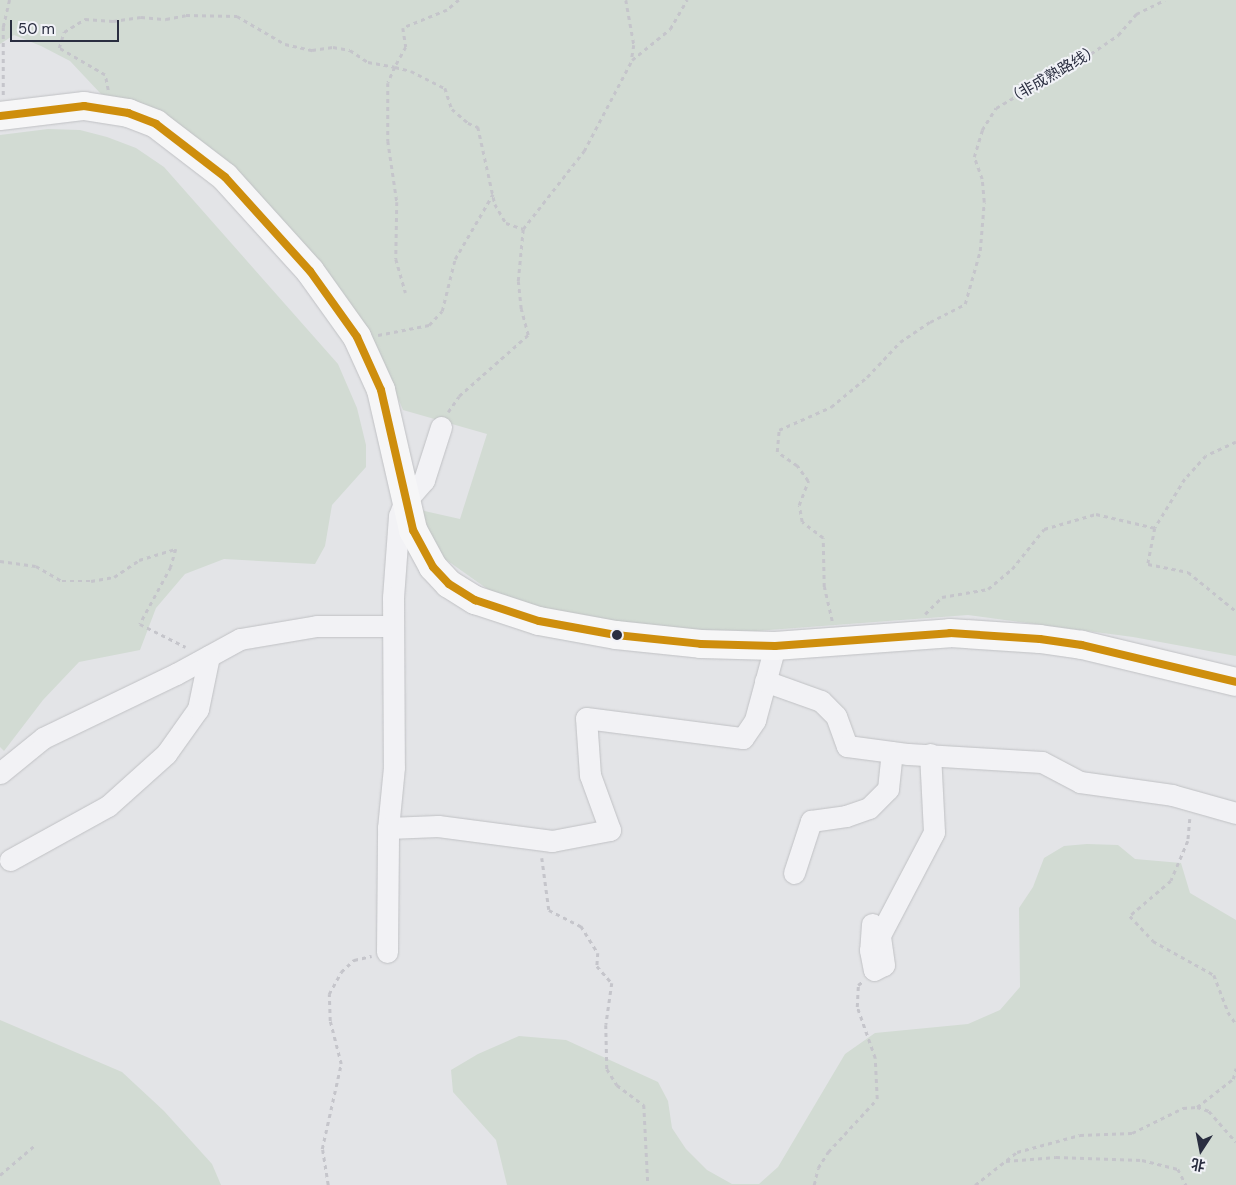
<!DOCTYPE html>
<html>
<head>
<meta charset="utf-8">
<style>
  body { margin:0 }
  #map { position:relative; width:1236px; height:1185px; overflow:hidden; background:#e3e4e7; font-family:"DM Sans","Noto Sans SC",sans-serif }
  div>[style] { position:absolute }
  [style*='--x'] { left:calc(var(--x)*1px); top:calc(var(--y)*1px); width:calc(var(--w)*1px); rotate:calc(var(--a)*1deg) }
  .green>* { inset:0; background:#d2dbd3 }
  .path>* { height:2.5px; margin-top:-1.25px; transform-origin:0; background:repeating-linear-gradient(90deg,#c5c5cb 0 4px,transparent 0 8px) }
  .roads { filter:drop-shadow(0 0 1px #c0c1c4) drop-shadow(0 0 1px #c0c1c4) }
  .minor>* { height:21px; margin:-10.5px; padding:0 10.5px; transform-origin:10.5px; border-radius:10.5px; background:#f2f2f5 }
  .major>* { height:28px; margin:-14px; padding:0 14px; transform-origin:14px; border-radius:14px; background:#f6f6f7 }
  .bus-1>* { height:8px; margin:-4px; padding:0 4px; transform-origin:4px; border-radius:4px; background:#ce8e0d }
  .dots>* { width:14px; height:14px; translate:-50% -50%; box-sizing:border-box; border:2px solid #f1f2f7; border-radius:50% }
  span { translate:-50% -50%; white-space:nowrap; text-align:center; line-height:1.15; -webkit-text-stroke:4px #f1f2f7; paint-order:stroke }
  .street-label { font-size:15px; color:#2a2e40 }
  .north { position:absolute; left:1176px; top:1125px; width:50px; height:50px; -webkit-text-stroke:4px #f1f2f7; paint-order:stroke; rotate:191deg; font-size:14px; font-weight:700; line-height:20px; text-align:center; color:#2a2e40 }
  .north::after { content:''; display:block; margin:auto; width:18px; height:22px; background:#2a2e40; clip-path:polygon(50% 0,100% 100%,50% 72%,0 100%) }
  .scale { position:absolute; left:10px; top:20px; width:109px; height:22px; box-sizing:border-box; border:2px solid #2a2e40; border-top:0; padding-left:6px; font-size:15px; line-height:18px; white-space:nowrap; color:#2a2e40; -webkit-text-stroke:4px #f1f2f7; paint-order:stroke }
</style>
</head>
<body>
<div id="map">
  <div class="green">
    <div style="clip-path:polygon(0 0,1236px 0,1236px 656px,1133px 637px,968px 615px,756px 631px,657px 629px,557px 614px,496px 595px,445px 559px,431px 538px,420px 510px,460px 519px,487px 434px,403px 410px,380px 356px,344px 305px,127px 102px,101px 94px,70px 61px,41px 46px,14px 35px,0 44px)"></div>
    <div style="clip-path:polygon(48px 129px,80px 130px,107px 137px,136px 148px,164px 167px,338px 364px,357px 408px,366px 445px,366px 467px,332px 505px,325px 546px,315px 564px,224px 559px,185px 574px,156px 608px,140px 650px,79px 662px,43px 700px,4px 751px,0 747px,0 135px)"></div>
    <div style="clip-path:polygon(1087px 844px,1118px 845px,1135px 859px,1181px 863px,1190px 893px,1236px 920px,1236px 1185px,507px 1185px,496px 1140px,453px 1092px,451px 1070px,478px 1054px,519px 1036px,566px 1040px,658px 1082px,668px 1101px,672px 1128px,686px 1149px,707px 1170px,732px 1184px,759px 1184px,778px 1167px,845px 1054px,875px 1033px,968px 1024px,1000px 1010px,1020px 987px,1019px 908px,1033px 887px,1044px 858px,1064px 846px)"></div>
    <div style="clip-path:polygon(0 1020px,122px 1072px,164px 1111px,212px 1164px,221px 1185px,0 1185px)"></div>
  </div>
  <div class="path">
    <div style="--x:459;--y:0;--w:16;--a:140"></div>
    <div style="--x:447;--y:10;--w:48;--a:157.8"></div>
    <div style="--x:403;--y:28;--w:19;--a:81"></div>
    <div style="--x:406;--y:47;--w:23;--a:119"></div>
    <div style="--x:395;--y:67;--w:16;--a:14"></div>
    <div style="--x:411;--y:71;--w:38;--a:27"></div>
    <div style="--x:445;--y:88;--w:22;--a:72"></div>
    <div style="--x:452;--y:109;--w:21;--a:41"></div>
    <div style="--x:468;--y:123;--w:11;--a:22"></div>
    <div style="--x:478;--y:127;--w:79;--a:77.6"></div>
    <div style="--x:495;--y:204;--w:22;--a:60"></div>
    <div style="--x:506;--y:223;--w:18;--a:19"></div>
    <div style="--x:626;--y:0;--w:46;--a:79.9"></div>
    <div style="--x:634;--y:45;--w:13;--a:99"></div>
    <div style="--x:108;--y:90;--w:15;--a:-101"></div>
    <div style="--x:105;--y:75;--w:53;--a:-149.6"></div>
    <div style="--x:59;--y:48;--w:17;--a:-73"></div>
    <div style="--x:64;--y:32;--w:25;--a:-32"></div>
    <div style="--x:85;--y:19;--w:28;--a:4"></div>
    <div style="--x:113;--y:21;--w:28;--a:-8"></div>
    <div style="--x:141;--y:17;--w:25;--a:5"></div>
    <div style="--x:166;--y:19;--w:20;--a:-11"></div>
    <div style="--x:186;--y:15;--w:51;--a:1.1"></div>
    <div style="--x:237;--y:16;--w:56;--a:30.3"></div>
    <div style="--x:285;--y:44;--w:28;--a:13"></div>
    <div style="--x:312;--y:50;--w:21;--a:-8"></div>
    <div style="--x:333;--y:47;--w:17;--a:10"></div>
    <div style="--x:350;--y:50;--w:22;--a:34"></div>
    <div style="--x:368;--y:62;--w:27;--a:10"></div>
    <div style="--x:395;--y:67;--w:17;--a:114"></div>
    <div style="--x:388;--y:83;--w:58;--a:90"></div>
    <div style="--x:388;--y:141;--w:62;--a:81.6"></div>
    <div style="--x:397;--y:202;--w:57;--a:91"></div>
    <div style="--x:396;--y:259;--w:35;--a:74"></div>
    <div style="--x:3;--y:95;--w:68;--a:-90"></div>
    <div style="--x:3;--y:27;--w:28;--a:-77"></div>
    <div style="--x:523;--y:229;--w:99;--a:-52"></div>
    <div style="--x:584;--y:151;--w:103;--a:-62.2"></div>
    <div style="--x:632;--y:60;--w:49;--a:-39.2"></div>
    <div style="--x:670;--y:29;--w:34;--a:-60"></div>
    <div style="--x:378;--y:335;--w:52;--a:-11.1"></div>
    <div style="--x:429;--y:325;--w:19;--a:-47"></div>
    <div style="--x:442;--y:311;--w:54;--a:-76"></div>
    <div style="--x:455;--y:259;--w:75;--a:-59.7"></div>
    <div style="--x:448;--y:412;--w:19;--a:-55"></div>
    <div style="--x:459;--y:396;--w:92;--a:-41.5"></div>
    <div style="--x:528;--y:335;--w:27;--a:-105"></div>
    <div style="--x:521;--y:309;--w:28;--a:-96"></div>
    <div style="--x:518;--y:281;--w:52;--a:-84.5"></div>
    <div style="--x:1236;--y:442;--w:33;--a:155"></div>
    <div style="--x:1206;--y:456;--w:31;--a:132"></div>
    <div style="--x:1185;--y:479;--w:57;--a:121.5"></div>
    <div style="--x:1155;--y:528;--w:37;--a:101"></div>
    <div style="--x:1148;--y:564;--w:41;--a:11.3"></div>
    <div style="--x:1188;--y:572;--w:62;--a:39.1"></div>
    <div style="--x:0;--y:561;--w:36;--a:8"></div>
    <div style="--x:36;--y:566;--w:30;--a:30"></div>
    <div style="--x:62;--y:581;--w:29;--a:0"></div>
    <div style="--x:91;--y:581;--w:23;--a:-10"></div>
    <div style="--x:114;--y:577;--w:30;--a:-34"></div>
    <div style="--x:139;--y:560;--w:39;--a:-17"></div>
    <div style="--x:176;--y:549;--w:19;--a:106"></div>
    <div style="--x:171;--y:567;--w:65;--a:118.5"></div>
    <div style="--x:140;--y:624;--w:51;--a:26.6"></div>
    <div style="--x:925;--y:614;--w:24;--a:-45"></div>
    <div style="--x:942;--y:597;--w:47;--a:-9.9"></div>
    <div style="--x:988;--y:589;--w:31;--a:-40"></div>
    <div style="--x:1012;--y:569;--w:51;--a:-51.3"></div>
    <div style="--x:1044;--y:529;--w:54;--a:-16.1"></div>
    <div style="--x:1096;--y:514;--w:61;--a:13.3"></div>
    <div style="--x:832;--y:621;--w:35;--a:-103"></div>
    <div style="--x:824;--y:587;--w:49;--a:-91.2"></div>
    <div style="--x:823;--y:538;--w:26;--a:-143"></div>
    <div style="--x:802;--y:522;--w:17;--a:-100"></div>
    <div style="--x:799;--y:505;--w:26;--a:-69"></div>
    <div style="--x:808;--y:481;--w:19;--a:-126"></div>
    <div style="--x:797;--y:466;--w:24;--a:-145"></div>
    <div style="--x:777;--y:452;--w:22;--a:-85"></div>
    <div style="--x:779;--y:430;--w:57;--a:-23.9"></div>
    <div style="--x:831;--y:407;--w:47;--a:-39.8"></div>
    <div style="--x:867;--y:377;--w:48;--a:-46.7"></div>
    <div style="--x:900;--y:342;--w:36;--a:-34"></div>
    <div style="--x:930;--y:322;--w:39;--a:-27"></div>
    <div style="--x:965;--y:304;--w:55;--a:-74.2"></div>
    <div style="--x:980;--y:251;--w:49;--a:-85.3"></div>
    <div style="--x:984;--y:202;--w:23;--a:-95"></div>
    <div style="--x:982;--y:179;--w:23;--a:-110"></div>
    <div style="--x:974;--y:157;--w:28;--a:-73"></div>
    <div style="--x:982;--y:130;--w:26;--a:-58"></div>
    <div style="--x:996;--y:108;--w:66;--a:-30.8"></div>
    <div style="--x:1053;--y:74;--w:19;--a:-21"></div>
    <div style="--x:1071;--y:67;--w:57;--a:-34.2"></div>
    <div style="--x:1118;--y:35;--w:28;--a:-49"></div>
    <div style="--x:1136;--y:14;--w:32;--a:-26"></div>
    <div style="--x:1190;--y:819;--w:22;--a:95"></div>
    <div style="--x:1188;--y:841;--w:43;--a:113"></div>
    <div style="--x:1171;--y:881;--w:54;--a:139.5"></div>
    <div style="--x:1130;--y:916;--w:34;--a:47"></div>
    <div style="--x:1153;--y:941;--w:70;--a:29.1"></div>
    <div style="--x:1214;--y:975;--w:40;--a:69"></div>
    <div style="--x:1228;--y:1012;--w:14;--a:56"></div>
    <div style="--x:542;--y:858;--w:52;--a:82.3"></div>
    <div style="--x:549;--y:910;--w:36;--a:27"></div>
    <div style="--x:581;--y:926;--w:32;--a:58"></div>
    <div style="--x:598;--y:953;--w:13;--a:94"></div>
    <div style="--x:597;--y:966;--w:23;--a:49"></div>
    <div style="--x:612;--y:983;--w:42;--a:98.1"></div>
    <div style="--x:606;--y:1025;--w:44;--a:88.7"></div>
    <div style="--x:607;--y:1069;--w:19;--a:58"></div>
    <div style="--x:617;--y:1085;--w:34;--a:37"></div>
    <div style="--x:644;--y:1105;--w:80;--a:87.1"></div>
    <div style="--x:1197;--y:1107;--w:46;--a:-37.9"></div>
    <div style="--x:1233;--y:1079;--w:11;--a:-75"></div>
    <div style="--x:1006;--y:1161;--w:50;--a:-4.6"></div>
    <div style="--x:1056;--y:1157;--w:86;--a:2"></div>
    <div style="--x:1142;--y:1160;--w:37;--a:14"></div>
    <div style="--x:1178;--y:1169;--w:18;--a:63"></div>
    <div style="--x:0;--y:1175;--w:45;--a:-40.5"></div>
    <div style="--x:328;--y:1185;--w:36;--a:-99"></div>
    <div style="--x:322;--y:1149;--w:87;--a:-77.4"></div>
    <div style="--x:341;--y:1064;--w:44;--a:-104.3"></div>
    <div style="--x:330;--y:1021;--w:27;--a:-92"></div>
    <div style="--x:329;--y:994;--w:25;--a:-61"></div>
    <div style="--x:341;--y:972;--w:18;--a:-43"></div>
    <div style="--x:354;--y:960;--w:18;--a:-13"></div>
    <div style="--x:814;--y:1185;--w:17;--a:-77"></div>
    <div style="--x:818;--y:1168;--w:19;--a:-58"></div>
    <div style="--x:828;--y:1152;--w:72;--a:-47.2"></div>
    <div style="--x:877;--y:1099;--w:41;--a:-92.8"></div>
    <div style="--x:875;--y:1058;--w:54;--a:-109.4"></div>
    <div style="--x:857;--y:1007;--w:22;--a:-87"></div>
    <div style="--x:858;--y:985;--w:5;--a:-37"></div>
    <div style="--x:975;--y:1185;--w:53;--a:-38.2"></div>
    <div style="--x:1017;--y:1152;--w:65;--a:-15.1"></div>
    <div style="--x:1080;--y:1135;--w:52;--a:-2.2"></div>
    <div style="--x:1132;--y:1133;--w:57;--a:-26.1"></div>
    <div style="--x:1183;--y:1108;--w:14;--a:-4"></div>
    <div style="--x:1197;--y:1107;--w:13;--a:18"></div>
    <div style="--x:1209;--y:1111;--w:41;--a:48.9"></div>
  </div>
  <div class="roads">
    <div class="minor">
      <div style="--x:441;--y:427;--w:56;--a:107.8"></div>
      <div style="--x:424;--y:480;--w:30;--a:131"></div>
      <div style="--x:404;--y:503;--w:14;--a:111"></div>
      <div style="--x:399;--y:516;--w:81;--a:94.2"></div>
      <div style="--x:393;--y:597;--w:170;--a:89.7"></div>
      <div style="--x:394;--y:767;--w:61;--a:95.6"></div>
      <div style="--x:388;--y:828;--w:50;--a:-2.3"></div>
      <div style="--x:438;--y:826;--w:115;--a:7.5"></div>
      <div style="--x:552;--y:841;--w:59;--a:-10.7"></div>
      <div style="--x:610;--y:830;--w:59;--a:-110"></div>
      <div style="--x:590;--y:775;--w:57;--a:-94"></div>
      <div style="--x:586;--y:718;--w:158;--a:7.3"></div>
      <div style="--x:743;--y:738;--w:22;--a:-56"></div>
      <div style="--x:755;--y:720;--w:77;--a:-74.9"></div>
      <div style="--x:765;--y:681;--w:59;--a:19.7"></div>
      <div style="--x:821;--y:701;--w:21;--a:45"></div>
      <div style="--x:836;--y:716;--w:32;--a:70"></div>
      <div style="--x:847;--y:746;--w:62;--a:7.5"></div>
      <div style="--x:908;--y:754;--w:134;--a:3.4"></div>
      <div style="--x:1042;--y:762;--w:43;--a:27.8"></div>
      <div style="--x:1080;--y:782;--w:93;--a:8"></div>
      <div style="--x:1172;--y:795;--w:66;--a:15.7"></div>
      <div style="--x:0;--y:773;--w:55;--a:-39.1"></div>
      <div style="--x:43;--y:738;--w:148;--a:-25.7"></div>
      <div style="--x:176;--y:674;--w:73;--a:-28.7"></div>
      <div style="--x:240;--y:639;--w:78;--a:-9.6"></div>
      <div style="--x:317;--y:626;--w:76;--a:0"></div>
      <div style="--x:10;--y:860;--w:112;--a:-28.9"></div>
      <div style="--x:108;--y:806;--w:78;--a:-41.9"></div>
      <div style="--x:166;--y:754;--w:55;--a:-54.6"></div>
      <div style="--x:198;--y:709;--w:54;--a:-78.3"></div>
      <div style="--x:794;--y:873;--w:55;--a:-71.9"></div>
      <div style="--x:811;--y:821;--w:35;--a:-8"></div>
      <div style="--x:846;--y:816;--w:24;--a:-19"></div>
      <div style="--x:869;--y:808;--w:27;--a:-45"></div>
      <div style="--x:888;--y:789;--w:37;--a:-84"></div>
      <div style="--x:872;--y:924;--w:26;--a:94"></div>
      <div style="--x:870;--y:950;--w:20;--a:79"></div>
      <div style="--x:874;--y:970;--w:11;--a:-27"></div>
      <div style="--x:884;--y:965;--w:30;--a:-98"></div>
      <div style="--x:880;--y:935;--w:116;--a:-62.3"></div>
      <div style="--x:934;--y:832;--w:78;--a:-92.9"></div>
      <div style="--x:387;--y:952;--w:124;--a:-89.5"></div>
    </div>
    <div class="major">
      <div style="--x:0;--y:116;--w:85;--a:-6.8"></div>
      <div style="--x:84;--y:106;--w:45;--a:9"></div>
      <div style="--x:128;--y:113;--w:30;--a:21"></div>
      <div style="--x:156;--y:124;--w:87;--a:37.5"></div>
      <div style="--x:225;--y:177;--w:127;--a:47.9"></div>
      <div style="--x:310;--y:271;--w:81;--a:54.5"></div>
      <div style="--x:357;--y:337;--w:58;--a:65.6"></div>
      <div style="--x:381;--y:390;--w:144;--a:77.1"></div>
      <div style="--x:413;--y:530;--w:42;--a:61.6"></div>
      <div style="--x:433;--y:567;--w:23;--a:47"></div>
      <div style="--x:449;--y:584;--w:31;--a:32"></div>
      <div style="--x:475;--y:600;--w:67;--a:18.2"></div>
      <div style="--x:539;--y:621;--w:78;--a:10.3"></div>
      <div style="--x:616;--y:635;--w:85;--a:6"></div>
      <div style="--x:701;--y:644;--w:74;--a:1.5"></div>
      <div style="--x:775;--y:646;--w:175;--a:-4.2"></div>
      <div style="--x:950;--y:633;--w:90;--a:3.8"></div>
      <div style="--x:1040;--y:639;--w:42;--a:8.1"></div>
      <div style="--x:1082;--y:645;--w:158;--a:13.5"></div>
    </div>
  </div>
  <div class="bus-1">
    <div style="--x:0;--y:116;--w:85;--a:-6.8"></div>
    <div style="--x:84;--y:106;--w:45;--a:9"></div>
    <div style="--x:128;--y:113;--w:30;--a:21"></div>
    <div style="--x:156;--y:124;--w:87;--a:37.5"></div>
    <div style="--x:225;--y:177;--w:127;--a:47.9"></div>
    <div style="--x:310;--y:271;--w:81;--a:54.5"></div>
    <div style="--x:357;--y:337;--w:58;--a:65.6"></div>
    <div style="--x:381;--y:390;--w:144;--a:77.1"></div>
    <div style="--x:413;--y:530;--w:42;--a:61.6"></div>
    <div style="--x:433;--y:567;--w:23;--a:47"></div>
    <div style="--x:449;--y:584;--w:31;--a:32"></div>
    <div style="--x:475;--y:600;--w:67;--a:18.2"></div>
    <div style="--x:539;--y:621;--w:78;--a:10.3"></div>
    <div style="--x:616;--y:635;--w:85;--a:6"></div>
    <div style="--x:701;--y:644;--w:74;--a:1.5"></div>
    <div style="--x:775;--y:646;--w:175;--a:-4.2"></div>
    <div style="--x:950;--y:633;--w:90;--a:3.8"></div>
    <div style="--x:1040;--y:639;--w:42;--a:8.1"></div>
    <div style="--x:1082;--y:645;--w:158;--a:13.5"></div>
  </div>
  <div class="dots">
    <div style="left:617px;top:635px;background:#2a2e40"></div>
  </div>
  <div class="street-label">
    <span style="left:1053px;top:75px;rotate:-30deg">（非成熟路线）</span>
  </div>
  <div class="north">北</div>
  <div class="scale">50 m</div>
</div>
</body>
</html>
